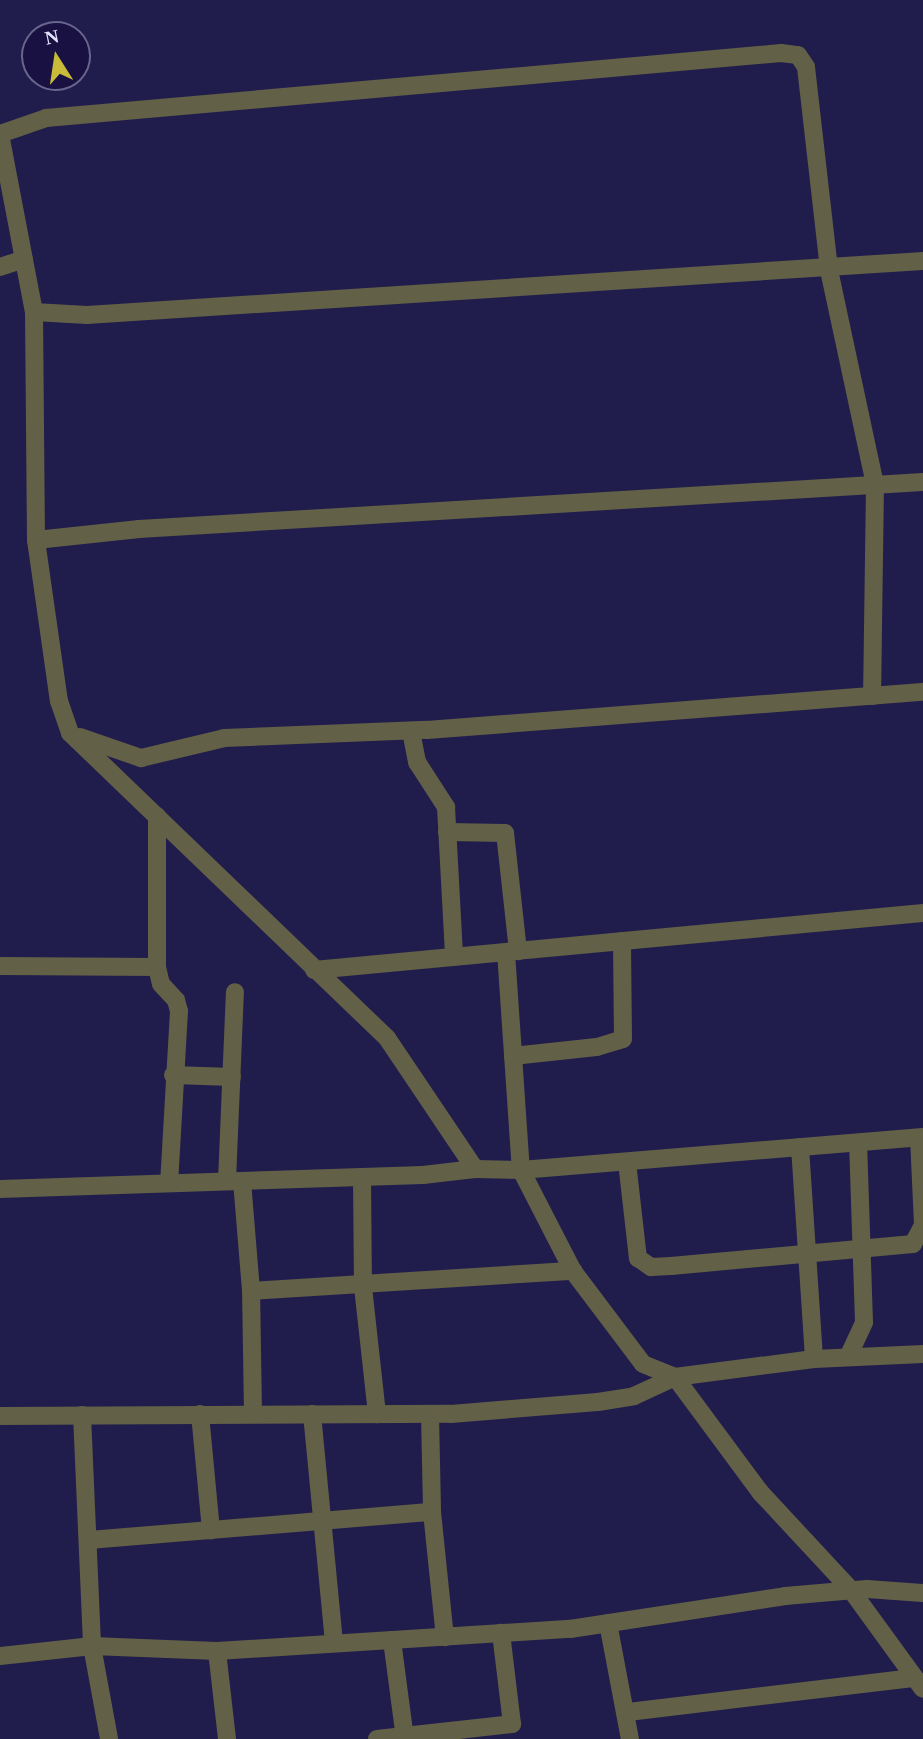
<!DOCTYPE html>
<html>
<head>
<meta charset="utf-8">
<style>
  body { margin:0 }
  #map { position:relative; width:923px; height:1739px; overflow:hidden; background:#201c4c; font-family:Georgia,serif }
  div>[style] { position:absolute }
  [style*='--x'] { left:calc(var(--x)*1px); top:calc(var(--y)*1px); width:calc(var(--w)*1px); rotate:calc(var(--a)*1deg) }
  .minor>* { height:18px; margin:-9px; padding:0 9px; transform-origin:9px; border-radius:9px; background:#626046 }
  span { translate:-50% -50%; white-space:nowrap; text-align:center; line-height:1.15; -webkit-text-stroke:5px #181141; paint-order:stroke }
  .north { position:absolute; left:21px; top:21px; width:70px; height:70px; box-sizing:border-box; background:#181141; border:2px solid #69658c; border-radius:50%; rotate:348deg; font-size:19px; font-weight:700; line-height:28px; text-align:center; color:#e2e3fd }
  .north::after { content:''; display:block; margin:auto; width:24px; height:32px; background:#c9bb3a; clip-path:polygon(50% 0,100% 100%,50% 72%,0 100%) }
</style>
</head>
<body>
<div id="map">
  <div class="minor">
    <div style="--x:0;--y:134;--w:181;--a:79.2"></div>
    <div style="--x:34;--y:312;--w:228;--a:89.5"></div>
    <div style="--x:36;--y:540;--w:163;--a:81.9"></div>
    <div style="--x:59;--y:701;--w:34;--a:71"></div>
    <div style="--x:70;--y:733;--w:440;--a:43.9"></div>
    <div style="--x:387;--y:1038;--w:158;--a:56.1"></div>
    <div style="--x:475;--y:1169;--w:46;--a:1.2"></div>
    <div style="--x:521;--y:1170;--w:114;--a:62.8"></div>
    <div style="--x:573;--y:1271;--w:116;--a:53"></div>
    <div style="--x:643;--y:1364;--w:35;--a:22"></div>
    <div style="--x:675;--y:1377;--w:143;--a:53.5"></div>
    <div style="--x:760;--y:1492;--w:134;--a:47.1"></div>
    <div style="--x:851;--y:1590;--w:122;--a:54"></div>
    <div style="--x:0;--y:134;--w:49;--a:-19.2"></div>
    <div style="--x:46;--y:118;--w:738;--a:-5.05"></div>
    <div style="--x:781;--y:53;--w:17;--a:7"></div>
    <div style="--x:798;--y:55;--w:14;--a:56"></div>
    <div style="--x:806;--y:67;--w:204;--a:83.5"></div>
    <div style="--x:829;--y:270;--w:220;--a:77.9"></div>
    <div style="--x:875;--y:485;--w:211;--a:90.8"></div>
    <div style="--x:0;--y:267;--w:25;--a:-18"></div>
    <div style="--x:34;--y:312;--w:53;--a:3.2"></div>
    <div style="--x:87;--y:315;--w:838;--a:-3.7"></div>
    <div style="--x:36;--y:540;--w:104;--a:-6.1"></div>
    <div style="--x:139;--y:529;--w:785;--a:-3.43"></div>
    <div style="--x:411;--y:731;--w:32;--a:79"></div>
    <div style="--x:417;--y:762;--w:54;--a:57.2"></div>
    <div style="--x:446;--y:807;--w:150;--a:86.9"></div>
    <div style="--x:80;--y:737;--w:65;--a:19"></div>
    <div style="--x:141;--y:758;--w:85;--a:-13.5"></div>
    <div style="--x:224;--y:738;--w:203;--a:-2.3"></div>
    <div style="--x:427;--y:730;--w:497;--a:-4.4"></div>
    <div style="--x:157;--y:816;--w:151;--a:90"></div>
    <div style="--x:157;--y:967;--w:17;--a:77"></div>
    <div style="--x:161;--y:984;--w:22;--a:47"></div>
    <div style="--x:176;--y:1000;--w:11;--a:75"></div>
    <div style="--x:179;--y:1011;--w:172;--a:93.3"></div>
    <div style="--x:447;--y:832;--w:58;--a:1"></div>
    <div style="--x:505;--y:833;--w:119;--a:83.7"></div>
    <div style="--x:506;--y:952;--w:219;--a:86.1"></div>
    <div style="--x:521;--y:1170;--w:403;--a:-4.7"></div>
    <div style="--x:0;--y:966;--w:157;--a:0.4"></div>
    <div style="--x:314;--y:970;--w:612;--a:-5.35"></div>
    <div style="--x:513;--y:1056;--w:84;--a:-6.1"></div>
    <div style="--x:597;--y:1047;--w:27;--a:-17"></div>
    <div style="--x:623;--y:1039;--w:98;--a:-90.6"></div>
    <div style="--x:173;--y:1075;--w:59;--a:1.9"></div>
    <div style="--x:800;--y:1147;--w:212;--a:86.2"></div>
    <div style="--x:627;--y:1162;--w:97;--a:83.5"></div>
    <div style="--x:638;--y:1258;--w:16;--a:35"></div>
    <div style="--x:651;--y:1267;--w:20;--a:-3"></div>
    <div style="--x:671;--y:1266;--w:243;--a:-5.2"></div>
    <div style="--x:913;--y:1244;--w:21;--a:-62"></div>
    <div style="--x:923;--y:1225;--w:87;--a:-92.6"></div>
    <div style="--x:362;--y:1177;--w:110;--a:89.5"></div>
    <div style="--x:363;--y:1287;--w:128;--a:83.7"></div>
    <div style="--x:227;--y:1181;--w:189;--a:-87.6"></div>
    <div style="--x:242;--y:1181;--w:110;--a:85.3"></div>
    <div style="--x:0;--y:1189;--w:423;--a:-1.9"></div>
    <div style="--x:423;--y:1175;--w:52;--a:-6.6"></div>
    <div style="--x:848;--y:1357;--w:38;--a:-65"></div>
    <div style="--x:864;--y:1322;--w:179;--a:-91.9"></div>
    <div style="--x:200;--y:1414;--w:117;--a:84.6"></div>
    <div style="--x:253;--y:1414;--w:123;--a:-90.9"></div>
    <div style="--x:251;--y:1291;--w:323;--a:-3.6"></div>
    <div style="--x:312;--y:1414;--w:230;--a:84.5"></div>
    <div style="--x:430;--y:1414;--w:98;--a:88.8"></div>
    <div style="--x:432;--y:1512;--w:126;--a:84.1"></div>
    <div style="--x:82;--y:1415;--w:231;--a:87.5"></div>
    <div style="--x:92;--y:1646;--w:95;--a:79.6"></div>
    <div style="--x:0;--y:1416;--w:451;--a:-0.3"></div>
    <div style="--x:451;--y:1414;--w:147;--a:-4.7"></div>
    <div style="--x:598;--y:1402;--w:36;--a:-9"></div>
    <div style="--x:634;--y:1396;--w:45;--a:-24.9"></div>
    <div style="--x:675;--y:1377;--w:140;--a:-7.4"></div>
    <div style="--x:814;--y:1359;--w:109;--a:-2.6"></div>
    <div style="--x:89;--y:1540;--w:344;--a:-4.7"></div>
    <div style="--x:608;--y:1623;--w:118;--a:79.3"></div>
    <div style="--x:392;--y:1640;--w:100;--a:82.5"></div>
    <div style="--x:217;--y:1651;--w:89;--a:83.5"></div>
    <div style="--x:0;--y:1656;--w:93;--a:-6.2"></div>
    <div style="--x:92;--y:1646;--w:125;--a:2.3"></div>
    <div style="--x:217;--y:1651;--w:354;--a:-3.6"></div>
    <div style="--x:570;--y:1629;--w:218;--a:-8.7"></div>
    <div style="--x:785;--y:1596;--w:82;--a:-4.9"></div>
    <div style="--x:867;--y:1589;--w:56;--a:4.1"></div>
    <div style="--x:628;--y:1712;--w:287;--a:-6.8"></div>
    <div style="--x:377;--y:1739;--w:136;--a:-6.3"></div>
    <div style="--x:512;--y:1724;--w:92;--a:-96.9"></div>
  </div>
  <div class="north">N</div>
</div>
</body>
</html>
